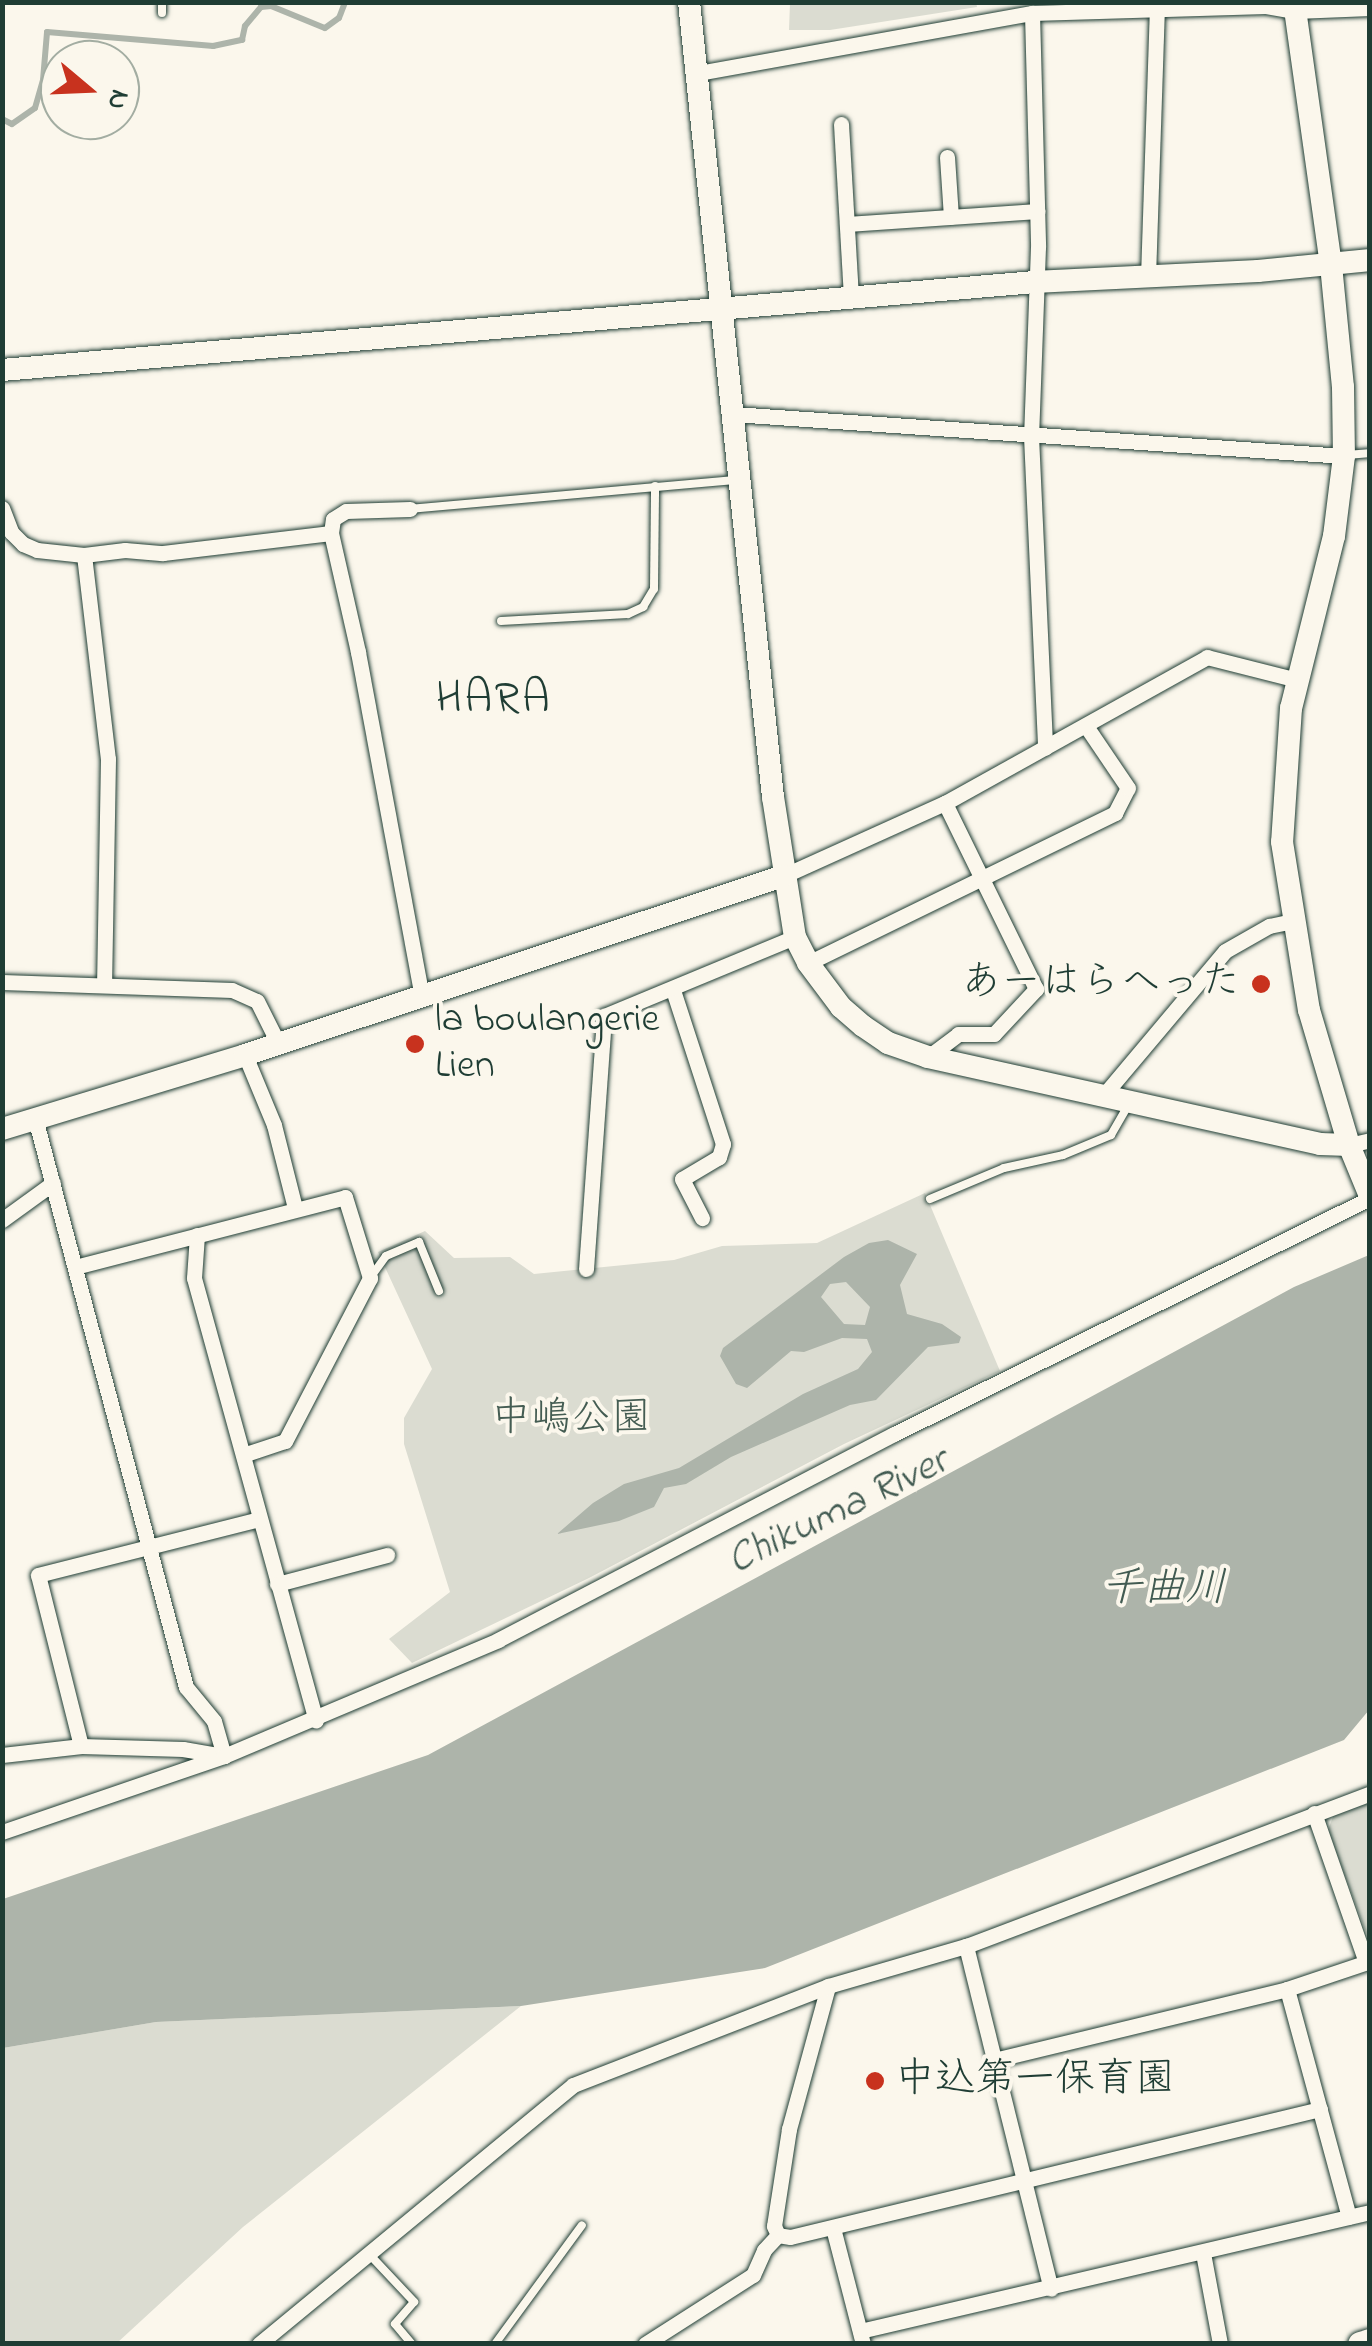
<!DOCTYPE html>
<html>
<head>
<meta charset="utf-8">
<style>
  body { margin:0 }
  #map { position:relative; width:1372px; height:2346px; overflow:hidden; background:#fbf7ec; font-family:"Indie Flower","Klee One",sans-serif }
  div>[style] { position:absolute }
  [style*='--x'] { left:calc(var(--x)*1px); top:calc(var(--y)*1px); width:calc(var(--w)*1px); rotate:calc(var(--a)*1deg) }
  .green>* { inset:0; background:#dbdcd1 }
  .water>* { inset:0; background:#adb4aa }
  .stream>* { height:6px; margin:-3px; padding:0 3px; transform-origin:3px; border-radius:3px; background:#adb4aa }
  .roads { filter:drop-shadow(0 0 2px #1f3d34) drop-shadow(0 0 2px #1f3d34) }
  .lane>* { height:8px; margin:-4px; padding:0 4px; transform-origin:4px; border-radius:4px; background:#fbf7ec }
  .street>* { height:15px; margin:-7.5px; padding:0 7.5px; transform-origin:7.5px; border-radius:7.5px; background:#fbf7ec }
  .secondary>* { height:22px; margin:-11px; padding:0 11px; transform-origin:11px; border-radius:11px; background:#fbf7ec }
  .primary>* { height:25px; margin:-12.5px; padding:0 12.5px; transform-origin:12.5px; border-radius:12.5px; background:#fbf7ec }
  .dots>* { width:28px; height:28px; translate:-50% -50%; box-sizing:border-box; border:5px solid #fbf7ec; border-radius:50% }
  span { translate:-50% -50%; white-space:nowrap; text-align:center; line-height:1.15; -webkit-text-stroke:8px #fbf7ec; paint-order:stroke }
  .poi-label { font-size:40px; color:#1f3d34 }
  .right { translate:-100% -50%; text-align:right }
  .left { translate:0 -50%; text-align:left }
  .park-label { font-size:40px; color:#455d53 }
  .water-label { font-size:42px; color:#425b52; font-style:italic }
  .quarter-label { font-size:45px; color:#1f3d34; letter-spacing:2.5px }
  .frame { position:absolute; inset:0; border:5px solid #1f3d34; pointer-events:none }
  .north { position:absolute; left:40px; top:40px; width:100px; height:100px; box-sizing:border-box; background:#fbf7ec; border:2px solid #a3ada2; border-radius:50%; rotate:109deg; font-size:28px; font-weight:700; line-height:40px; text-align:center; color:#1f3d34 }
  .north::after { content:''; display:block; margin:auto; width:35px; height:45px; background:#c8321e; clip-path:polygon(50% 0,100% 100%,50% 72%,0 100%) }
</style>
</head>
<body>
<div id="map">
  <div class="green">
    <div style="clip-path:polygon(976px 2px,977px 7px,830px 30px,789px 30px,790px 3px)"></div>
    <div style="clip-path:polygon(925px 1193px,1000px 1371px,844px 1444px,589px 1578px,412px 1663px,389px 1639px,450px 1592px,404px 1444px,404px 1418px,432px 1369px,378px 1252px,425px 1231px,454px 1258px,510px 1257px,534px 1274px,674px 1260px,722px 1246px,817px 1243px)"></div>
    <div style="clip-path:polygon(1369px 1801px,1369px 1940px,1328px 1830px,1334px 1814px)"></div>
    <div style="clip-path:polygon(521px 2006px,243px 2227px,117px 2343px,3px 2344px,3px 2048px,156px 2022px)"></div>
  </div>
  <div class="water">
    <div style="clip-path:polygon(evenodd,888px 1240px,917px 1254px,900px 1285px,907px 1314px,942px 1324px,961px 1337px,959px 1343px,928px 1347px,876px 1400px,850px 1405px,731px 1457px,686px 1484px,664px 1488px,654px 1507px,619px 1521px,557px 1534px,593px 1503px,624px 1484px,679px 1468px,803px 1394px,858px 1369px,872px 1352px,867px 1339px,842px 1338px,804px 1352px,791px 1351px,747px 1388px,736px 1384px,720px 1356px,723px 1348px,844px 1257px,869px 1243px,888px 1240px,846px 1282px,870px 1307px,865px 1325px,844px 1324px,821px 1297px,830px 1284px,846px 1282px)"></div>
    <div style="clip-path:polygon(1369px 1255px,1369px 1710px,1344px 1740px,765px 1968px,521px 2006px,156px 2022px,3px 2048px,3px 1899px,428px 1755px,1294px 1287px)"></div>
  </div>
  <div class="stream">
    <div style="--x:2;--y:119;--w:11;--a:27"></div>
    <div style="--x:12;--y:124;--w:28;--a:-35"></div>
    <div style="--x:35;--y:108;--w:29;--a:-74"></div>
    <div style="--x:43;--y:80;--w:48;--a:-85.2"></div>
    <div style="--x:47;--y:32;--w:167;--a:4.8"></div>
    <div style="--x:213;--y:46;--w:30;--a:-12"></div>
    <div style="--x:242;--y:40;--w:14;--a:-78"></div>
    <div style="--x:245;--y:26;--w:25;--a:-50"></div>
    <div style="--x:261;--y:7;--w:10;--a:-6"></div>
    <div style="--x:271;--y:6;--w:58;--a:22.2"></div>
    <div style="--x:325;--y:28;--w:17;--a:-36"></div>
    <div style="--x:339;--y:18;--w:17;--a:-69"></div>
  </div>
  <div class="roads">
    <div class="lane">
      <div style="--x:162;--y:2;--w:11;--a:90"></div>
      <div style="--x:1348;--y:455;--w:22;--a:-5"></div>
      <div style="--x:410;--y:509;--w:325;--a:-5.1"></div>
      <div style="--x:501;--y:621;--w:127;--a:-3.2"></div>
      <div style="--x:628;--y:614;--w:17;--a:-25"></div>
      <div style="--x:643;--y:607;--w:21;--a:-59"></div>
      <div style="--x:654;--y:589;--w:103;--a:-89.4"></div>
      <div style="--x:930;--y:1199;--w:80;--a:-22.7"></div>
      <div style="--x:1004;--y:1168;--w:60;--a:-12.4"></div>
      <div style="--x:1063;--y:1155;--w:52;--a:-22.6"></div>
      <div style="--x:1111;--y:1135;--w:34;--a:-60"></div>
      <div style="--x:370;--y:1278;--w:27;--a:-54"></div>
      <div style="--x:386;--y:1256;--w:36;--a:-23"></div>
      <div style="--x:419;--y:1242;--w:53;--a:67.8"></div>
      <div style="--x:369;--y:2254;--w:66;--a:46.8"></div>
      <div style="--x:414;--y:2302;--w:29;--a:131"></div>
      <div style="--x:395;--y:2324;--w:26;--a:50"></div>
      <div style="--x:495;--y:2344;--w:147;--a:-53.8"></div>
    </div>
    <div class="street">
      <div style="--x:1032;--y:13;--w:234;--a:88.5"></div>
      <div style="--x:1038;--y:247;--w:189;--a:92.1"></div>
      <div style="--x:1031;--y:436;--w:312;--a:87.4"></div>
      <div style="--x:698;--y:73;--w:339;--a:-10.2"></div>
      <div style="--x:1032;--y:13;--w:234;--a:-1.7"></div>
      <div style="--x:1266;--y:6;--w:29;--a:10"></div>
      <div style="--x:1295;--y:11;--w:75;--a:-2.3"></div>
      <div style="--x:841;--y:124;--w:173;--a:86.7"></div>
      <div style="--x:947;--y:157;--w:60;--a:86.2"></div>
      <div style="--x:847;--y:224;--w:191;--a:-3.9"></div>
      <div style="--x:1148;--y:277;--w:270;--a:-88.1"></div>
      <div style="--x:733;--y:414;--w:612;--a:3.93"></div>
      <div style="--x:2;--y:508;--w:26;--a:69"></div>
      <div style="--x:11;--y:532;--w:17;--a:45"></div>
      <div style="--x:23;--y:544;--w:15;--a:23"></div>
      <div style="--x:37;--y:550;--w:47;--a:6.1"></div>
      <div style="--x:84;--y:555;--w:41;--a:-7"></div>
      <div style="--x:125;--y:550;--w:38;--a:5"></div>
      <div style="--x:163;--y:553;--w:169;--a:-6.8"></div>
      <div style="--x:331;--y:533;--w:14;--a:-82"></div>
      <div style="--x:333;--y:519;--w:15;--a:-32"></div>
      <div style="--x:346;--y:511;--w:64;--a:-1.8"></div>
      <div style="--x:331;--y:533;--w:122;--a:77.2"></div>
      <div style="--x:358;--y:652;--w:351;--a:79.5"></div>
      <div style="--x:84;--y:555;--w:205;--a:83.3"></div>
      <div style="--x:108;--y:759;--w:225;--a:91"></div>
      <div style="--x:783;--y:876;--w:178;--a:-24.3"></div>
      <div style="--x:945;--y:803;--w:300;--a:-29.1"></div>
      <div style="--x:1207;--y:657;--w:93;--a:14.3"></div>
      <div style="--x:808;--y:963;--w:342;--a:-26"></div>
      <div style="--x:1115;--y:813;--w:28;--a:-63"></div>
      <div style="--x:1128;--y:788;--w:75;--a:-124.1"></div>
      <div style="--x:2;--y:982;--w:230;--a:2"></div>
      <div style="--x:232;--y:990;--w:27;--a:24"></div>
      <div style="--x:257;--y:1001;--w:47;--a:63.4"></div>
      <div style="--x:673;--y:990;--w:162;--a:72"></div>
      <div style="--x:723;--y:1144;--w:14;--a:107"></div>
      <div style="--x:719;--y:1157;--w:43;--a:149.3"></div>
      <div style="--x:682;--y:1179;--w:44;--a:62.9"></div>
      <div style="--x:245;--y:1055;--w:76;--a:67.5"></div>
      <div style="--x:274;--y:1125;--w:86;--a:75.8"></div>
      <div style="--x:928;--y:1057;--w:38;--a:-37"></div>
      <div style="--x:958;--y:1034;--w:36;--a:0"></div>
      <div style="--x:994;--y:1034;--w:62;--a:-47"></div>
      <div style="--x:1036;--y:989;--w:207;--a:-116.1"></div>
      <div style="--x:1103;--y:1096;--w:189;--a:-49.9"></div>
      <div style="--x:1225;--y:951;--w:51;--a:-29.6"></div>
      <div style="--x:1269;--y:926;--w:25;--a:-12"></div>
      <div style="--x:1349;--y:1145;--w:22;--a:-13"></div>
      <div style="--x:2;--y:1220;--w:63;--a:-36"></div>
      <div style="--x:197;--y:1235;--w:43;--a:94"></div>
      <div style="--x:194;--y:1278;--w:459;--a:74.6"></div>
      <div style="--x:75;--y:1267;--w:279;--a:-14.5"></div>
      <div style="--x:345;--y:1197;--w:85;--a:72.8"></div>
      <div style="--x:370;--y:1278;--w:184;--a:117.5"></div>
      <div style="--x:285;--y:1441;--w:44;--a:161.6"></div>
      <div style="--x:586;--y:1269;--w:254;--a:-85.9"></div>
      <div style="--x:604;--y:1016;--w:207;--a:-22.5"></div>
      <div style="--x:277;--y:1584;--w:114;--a:-14.8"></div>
      <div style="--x:81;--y:1746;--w:176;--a:-104.1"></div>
      <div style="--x:38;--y:1575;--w:228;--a:-14.2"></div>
      <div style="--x:2;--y:1755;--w:80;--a:-6.5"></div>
      <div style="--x:81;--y:1746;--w:102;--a:1.7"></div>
      <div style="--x:183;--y:1749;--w:42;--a:9.7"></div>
      <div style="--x:224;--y:1756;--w:36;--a:-106"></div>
      <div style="--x:214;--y:1721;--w:44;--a:-129.5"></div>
      <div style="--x:186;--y:1687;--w:589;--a:-104.86"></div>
      <div style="--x:1314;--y:1813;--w:158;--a:70.8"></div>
      <div style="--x:2;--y:1832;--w:235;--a:-18.9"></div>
      <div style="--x:224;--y:1756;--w:298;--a:-22.9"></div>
      <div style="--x:498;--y:1640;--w:446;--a:-27.5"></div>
      <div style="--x:894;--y:1434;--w:531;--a:-26.37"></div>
      <div style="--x:966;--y:1946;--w:353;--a:76.1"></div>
      <div style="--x:1287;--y:1989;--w:236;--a:74.8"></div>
      <div style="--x:994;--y:2060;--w:301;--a:-13.6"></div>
      <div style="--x:1287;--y:1989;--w:88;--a:-18.6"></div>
      <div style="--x:1320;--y:2109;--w:545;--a:166.42"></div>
      <div style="--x:790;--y:2237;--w:12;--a:-171"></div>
      <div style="--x:778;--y:2235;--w:10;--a:-114"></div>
      <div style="--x:774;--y:2226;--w:98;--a:-81.2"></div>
      <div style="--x:789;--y:2129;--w:148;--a:-74.7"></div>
      <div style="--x:828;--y:1986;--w:144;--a:-16.2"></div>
      <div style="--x:966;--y:1946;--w:432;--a:-20.7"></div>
      <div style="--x:833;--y:2228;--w:120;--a:75.5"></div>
      <div style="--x:1203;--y:2253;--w:93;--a:79.4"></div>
      <div style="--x:860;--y:2331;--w:524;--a:-13.13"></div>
      <div style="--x:259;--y:2344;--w:407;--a:-39.5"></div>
      <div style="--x:573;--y:2085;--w:274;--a:-21.2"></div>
      <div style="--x:645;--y:2344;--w:128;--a:-32.6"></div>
      <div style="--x:753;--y:2275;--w:27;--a:-66"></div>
      <div style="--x:764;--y:2250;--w:21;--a:-47"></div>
    </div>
    <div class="secondary">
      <div style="--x:689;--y:2;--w:799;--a:83.97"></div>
      <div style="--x:773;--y:797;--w:142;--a:81.1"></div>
      <div style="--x:795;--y:937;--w:29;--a:63"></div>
      <div style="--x:808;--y:963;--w:55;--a:53.1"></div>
      <div style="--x:841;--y:1007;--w:29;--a:41"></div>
      <div style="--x:863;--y:1026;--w:30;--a:34"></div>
      <div style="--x:888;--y:1043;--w:42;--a:19.3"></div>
      <div style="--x:928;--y:1057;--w:402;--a:12.5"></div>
      <div style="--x:1320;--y:1144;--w:29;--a:2"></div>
      <div style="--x:1294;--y:2;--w:266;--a:82"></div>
      <div style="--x:1331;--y:265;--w:123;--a:84.4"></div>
      <div style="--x:1343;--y:387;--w:69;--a:89.2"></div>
      <div style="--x:1344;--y:456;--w:81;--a:97.1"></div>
      <div style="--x:1334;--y:536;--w:177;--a:104"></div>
      <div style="--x:1291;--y:708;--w:134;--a:93.8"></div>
      <div style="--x:1282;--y:842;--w:170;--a:80.9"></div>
      <div style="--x:1309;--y:1010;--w:141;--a:73.5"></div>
      <div style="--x:1349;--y:1145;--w:55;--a:67.6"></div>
      <div style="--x:2;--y:370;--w:1036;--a:-4.87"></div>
      <div style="--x:1034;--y:282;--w:224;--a:-2.8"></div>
      <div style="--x:1258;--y:271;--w:113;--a:-5.6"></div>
      <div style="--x:2;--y:1129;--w:254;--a:-16.9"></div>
      <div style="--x:245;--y:1055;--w:567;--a:-18.4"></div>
    </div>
    <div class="primary">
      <div style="--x:1360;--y:2344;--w:10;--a:-17"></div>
    </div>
  </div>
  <div class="dots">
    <div style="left:1261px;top:984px;background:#c8321e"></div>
    <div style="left:415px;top:1044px;background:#c8321e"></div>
    <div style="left:875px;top:2081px;background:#c8321e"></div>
  </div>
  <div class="poi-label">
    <span class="right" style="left:1241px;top:984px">あーはらへった</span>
    <span class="left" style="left:435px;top:1044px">la boulangerie<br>Lien</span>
    <span class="left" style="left:895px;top:2081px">中込第一保育園</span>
  </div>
  <div class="park-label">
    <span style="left:571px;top:1420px">中嶋公園</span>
  </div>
  <div class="water-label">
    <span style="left:838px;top:1512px;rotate:-26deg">Chikuma River</span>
    <span style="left:1164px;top:1590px">千曲川</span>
  </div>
  <div class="quarter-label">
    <span style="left:494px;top:701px">HARA</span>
  </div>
  <div class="frame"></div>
  <div class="north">N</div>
</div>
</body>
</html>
